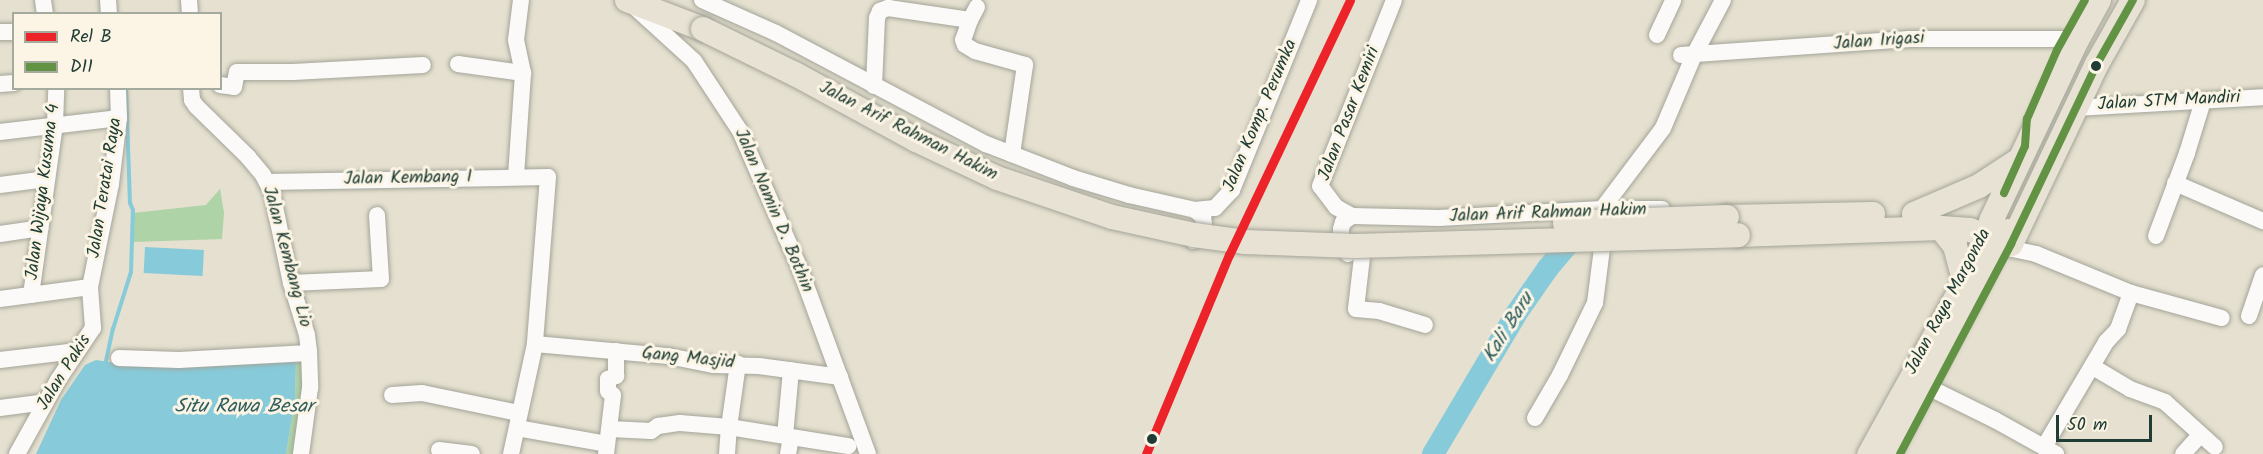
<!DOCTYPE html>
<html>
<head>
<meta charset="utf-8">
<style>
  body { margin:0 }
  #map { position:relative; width:2263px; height:454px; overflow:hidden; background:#e5e0cf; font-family:Kalam,sans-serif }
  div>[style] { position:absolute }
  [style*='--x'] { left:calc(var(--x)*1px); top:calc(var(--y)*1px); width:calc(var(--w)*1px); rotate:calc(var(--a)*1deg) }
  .green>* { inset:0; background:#add3a7 }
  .water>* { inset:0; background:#87cad9; transform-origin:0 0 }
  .stream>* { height:4px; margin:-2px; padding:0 2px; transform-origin:2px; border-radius:2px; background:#87cad9 }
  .river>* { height:22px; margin:-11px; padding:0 11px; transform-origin:11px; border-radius:11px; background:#87cad9 }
  .roads { filter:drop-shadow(0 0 2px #a3a499) drop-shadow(0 0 2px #a3a499) }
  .minor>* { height:16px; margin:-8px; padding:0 8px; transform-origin:8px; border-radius:8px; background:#fbfaf8 }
  .major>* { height:21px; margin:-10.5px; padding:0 10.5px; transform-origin:10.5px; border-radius:10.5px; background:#e8e2d4 }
  .highway>* { height:24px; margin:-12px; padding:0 12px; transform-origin:12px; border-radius:12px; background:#e8e2d4 }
  .bridges { filter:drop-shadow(0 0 2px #a3a499) drop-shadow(0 0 2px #a3a499) }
  .highway-bridge>* { height:24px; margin:-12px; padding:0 12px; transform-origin:12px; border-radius:12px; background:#e8e2d4 }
  .bus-1>* { height:8px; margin:-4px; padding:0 4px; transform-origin:4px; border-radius:4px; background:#629344 }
  .rail-1>* { height:9px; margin:-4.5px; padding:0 4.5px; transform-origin:4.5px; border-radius:4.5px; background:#ec2329 }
  .dots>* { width:16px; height:16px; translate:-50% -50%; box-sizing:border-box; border:3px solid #fcf5e5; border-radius:50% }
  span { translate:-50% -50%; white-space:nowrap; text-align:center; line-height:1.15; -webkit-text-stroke:6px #fcf5e5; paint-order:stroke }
  .street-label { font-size:18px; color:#1f3d34 }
  .water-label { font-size:20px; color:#2f5e5e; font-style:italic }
  .legend { position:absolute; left:12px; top:12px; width:210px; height:78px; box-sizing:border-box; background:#fcf5e5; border:2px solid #a4ab9e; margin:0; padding:8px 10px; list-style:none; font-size:18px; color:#1f3d34 }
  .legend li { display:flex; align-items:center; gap:12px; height:30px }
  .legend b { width:30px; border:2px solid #a4ab9e }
  .scale { position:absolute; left:2056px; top:415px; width:96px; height:27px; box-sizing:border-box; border:3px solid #1f3d34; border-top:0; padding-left:8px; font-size:18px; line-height:21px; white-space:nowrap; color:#1f3d34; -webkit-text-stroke:4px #fcf5e5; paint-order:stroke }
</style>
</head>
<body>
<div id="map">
  <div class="green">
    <div style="clip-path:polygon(220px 189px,224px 213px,222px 239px,133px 242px,133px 213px,206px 205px)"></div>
    <div style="clip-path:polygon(309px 353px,301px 454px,286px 454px,295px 398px,296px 360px)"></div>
  </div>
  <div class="water">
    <div style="left:145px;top:247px;width:59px;height:26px;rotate:3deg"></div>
    <div style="clip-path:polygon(96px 360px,129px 365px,296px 360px,295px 398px,286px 454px,36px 454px,61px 400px,85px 365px)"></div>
  </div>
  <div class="stream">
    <div style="--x:106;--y:361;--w:33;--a:-78"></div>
    <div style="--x:113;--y:329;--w:60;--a:-72.5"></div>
    <div style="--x:131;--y:272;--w:62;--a:-88.2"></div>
    <div style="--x:133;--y:210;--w:8;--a:-113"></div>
    <div style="--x:130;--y:203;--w:115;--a:-92"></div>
  </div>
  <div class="river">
    <div style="--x:1433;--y:454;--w:163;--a:-59.3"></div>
    <div style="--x:1516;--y:314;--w:56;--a:-55.2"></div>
    <div style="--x:1548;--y:268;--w:50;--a:-49.9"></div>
  </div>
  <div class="roads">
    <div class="minor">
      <div style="--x:43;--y:0;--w:14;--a:82"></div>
      <div style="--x:108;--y:0;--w:14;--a:86"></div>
      <div style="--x:189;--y:0;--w:14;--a:86"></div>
      <div style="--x:702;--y:0;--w:81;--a:24"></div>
      <div style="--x:776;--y:33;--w:238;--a:27.9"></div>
      <div style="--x:986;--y:144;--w:93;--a:21.3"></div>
      <div style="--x:1073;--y:178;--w:59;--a:16.9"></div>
      <div style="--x:1129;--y:195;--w:68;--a:12.8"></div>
      <div style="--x:1195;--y:210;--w:11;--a:41"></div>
      <div style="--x:1203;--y:217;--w:7;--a:82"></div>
      <div style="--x:1204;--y:224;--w:9;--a:103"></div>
      <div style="--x:1202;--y:233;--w:12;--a:138"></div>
      <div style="--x:977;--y:7;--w:15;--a:118"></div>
      <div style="--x:970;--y:20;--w:21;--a:109"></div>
      <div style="--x:963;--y:40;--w:5;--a:68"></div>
      <div style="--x:965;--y:45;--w:12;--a:31"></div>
      <div style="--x:975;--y:51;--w:52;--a:15.6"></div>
      <div style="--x:1025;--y:65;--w:90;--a:98.3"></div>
      <div style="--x:637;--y:9;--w:77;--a:42.4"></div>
      <div style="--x:694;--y:61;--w:84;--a:56.7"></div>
      <div style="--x:740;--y:131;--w:150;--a:66.5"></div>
      <div style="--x:800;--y:269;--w:197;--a:69.8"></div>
      <div style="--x:0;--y:32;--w:14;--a:0"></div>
      <div style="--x:1657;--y:35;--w:38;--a:-65"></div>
      <div style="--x:1681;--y:55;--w:229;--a:-4"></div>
      <div style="--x:1909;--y:39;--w:154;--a:0"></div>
      <div style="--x:458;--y:64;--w:66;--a:7.9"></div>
      <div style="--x:0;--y:84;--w:14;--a:-4"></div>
      <div style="--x:220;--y:85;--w:14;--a:8"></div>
      <div style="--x:234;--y:87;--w:15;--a:-79"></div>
      <div style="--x:237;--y:72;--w:56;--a:0"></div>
      <div style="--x:293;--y:72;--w:130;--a:-3.1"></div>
      <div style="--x:874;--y:86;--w:68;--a:-87.5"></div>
      <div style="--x:877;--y:18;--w:8;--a:-67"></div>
      <div style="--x:880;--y:11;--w:9;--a:-21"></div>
      <div style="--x:888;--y:8;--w:83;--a:8.3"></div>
      <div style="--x:191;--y:88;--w:12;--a:85"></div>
      <div style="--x:192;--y:100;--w:7;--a:56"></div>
      <div style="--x:196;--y:106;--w:73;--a:44.4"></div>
      <div style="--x:248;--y:157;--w:23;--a:50"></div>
      <div style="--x:263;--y:175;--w:20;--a:63"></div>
      <div style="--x:272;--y:193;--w:92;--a:78.1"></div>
      <div style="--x:291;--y:283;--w:54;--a:72.9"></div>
      <div style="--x:307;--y:335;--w:16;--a:83"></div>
      <div style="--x:309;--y:351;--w:37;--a:88"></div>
      <div style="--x:310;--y:388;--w:67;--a:97.8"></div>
      <div style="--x:2075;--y:108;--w:188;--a:-3.3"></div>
      <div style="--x:0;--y:132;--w:120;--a:-6.7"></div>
      <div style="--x:516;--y:176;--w:103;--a:-86.1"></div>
      <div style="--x:523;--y:73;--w:34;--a:-102"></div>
      <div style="--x:516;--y:40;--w:40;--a:-82.9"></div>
      <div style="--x:267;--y:182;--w:281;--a:-1"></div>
      <div style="--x:548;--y:177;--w:168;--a:94.5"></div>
      <div style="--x:535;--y:344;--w:113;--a:102.3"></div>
      <div style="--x:2175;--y:183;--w:96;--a:23.4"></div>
      <div style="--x:0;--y:185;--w:46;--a:-7.4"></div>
      <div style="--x:1602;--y:209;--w:101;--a:-53"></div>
      <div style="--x:1663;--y:128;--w:79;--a:-67"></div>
      <div style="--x:1694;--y:55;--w:62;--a:-62.2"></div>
      <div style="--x:1195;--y:210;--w:20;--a:-6"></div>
      <div style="--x:1215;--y:208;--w:25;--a:-47"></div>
      <div style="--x:1232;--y:190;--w:205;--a:-67.9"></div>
      <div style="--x:1352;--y:216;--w:18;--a:-151"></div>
      <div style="--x:1336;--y:207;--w:26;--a:-127"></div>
      <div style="--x:1320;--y:186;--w:200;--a:-68.3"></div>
      <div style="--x:0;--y:234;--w:41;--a:-8.3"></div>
      <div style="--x:2156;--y:236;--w:89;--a:-69.5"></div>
      <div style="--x:2187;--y:153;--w:54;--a:-72.9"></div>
      <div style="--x:2008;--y:248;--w:29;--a:12"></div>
      <div style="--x:2036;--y:254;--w:103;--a:22.3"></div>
      <div style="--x:2131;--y:293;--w:94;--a:15.4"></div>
      <div style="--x:1348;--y:254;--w:12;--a:-125"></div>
      <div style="--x:1341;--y:244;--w:15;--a:-90"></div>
      <div style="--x:1341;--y:229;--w:7;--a:-74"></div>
      <div style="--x:1343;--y:222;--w:11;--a:-34"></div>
      <div style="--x:1352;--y:216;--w:87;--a:1.3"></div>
      <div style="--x:1439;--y:218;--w:163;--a:-3.2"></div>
      <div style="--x:1602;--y:209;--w:60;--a:0"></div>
      <div style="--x:1362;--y:257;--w:52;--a:96.6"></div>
      <div style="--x:1356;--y:309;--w:23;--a:5"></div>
      <div style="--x:1379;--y:311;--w:48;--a:16.9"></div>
      <div style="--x:291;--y:283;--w:90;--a:-2.5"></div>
      <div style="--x:381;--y:279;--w:64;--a:-93.6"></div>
      <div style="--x:31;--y:295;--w:172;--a:-82"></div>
      <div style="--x:55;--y:125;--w:37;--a:-88"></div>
      <div style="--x:0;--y:299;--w:91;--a:-7.6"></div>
      <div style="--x:2249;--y:316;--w:43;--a:-71.1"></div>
      <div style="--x:535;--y:344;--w:134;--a:5.2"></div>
      <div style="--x:668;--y:356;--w:47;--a:11.1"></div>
      <div style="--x:714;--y:365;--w:45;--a:1.3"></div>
      <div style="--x:759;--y:366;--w:82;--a:7.7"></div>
      <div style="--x:119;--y:358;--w:60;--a:1.9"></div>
      <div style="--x:179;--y:360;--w:130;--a:-3.1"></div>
      <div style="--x:0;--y:360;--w:78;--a:-6.7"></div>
      <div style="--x:2093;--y:367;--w:43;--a:30.7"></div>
      <div style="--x:2130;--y:389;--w:37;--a:20"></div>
      <div style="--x:2165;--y:402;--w:67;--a:42"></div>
      <div style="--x:1934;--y:390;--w:68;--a:26.2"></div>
      <div style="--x:1995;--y:420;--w:70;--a:29.1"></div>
      <div style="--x:392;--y:395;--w:30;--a:-4"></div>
      <div style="--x:422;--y:393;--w:99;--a:11.7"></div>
      <div style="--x:0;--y:408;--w:46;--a:-7.4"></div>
      <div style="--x:1535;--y:418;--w:50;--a:-59.8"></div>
      <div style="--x:1560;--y:375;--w:80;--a:-64.1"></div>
      <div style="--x:1595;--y:303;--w:55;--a:-82.7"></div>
      <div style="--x:517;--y:428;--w:91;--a:10.1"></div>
      <div style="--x:610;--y:429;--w:41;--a:2.8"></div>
      <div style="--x:651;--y:431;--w:9;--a:-36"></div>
      <div style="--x:658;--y:426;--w:22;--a:-8"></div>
      <div style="--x:680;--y:423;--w:49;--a:4.7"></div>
      <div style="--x:729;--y:427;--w:64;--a:-81.9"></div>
      <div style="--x:785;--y:436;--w:66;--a:-84.8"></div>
      <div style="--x:2044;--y:447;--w:122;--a:-59.4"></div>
      <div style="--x:2106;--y:342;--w:18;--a:-47"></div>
      <div style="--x:2118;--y:329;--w:38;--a:-70"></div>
      <div style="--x:439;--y:450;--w:33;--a:7"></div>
      <div style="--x:17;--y:454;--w:85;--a:-61"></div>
      <div style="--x:58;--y:380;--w:63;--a:-56.1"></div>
      <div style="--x:93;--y:328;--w:41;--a:-94.2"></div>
      <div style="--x:90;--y:287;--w:105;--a:-78.5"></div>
      <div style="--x:111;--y:184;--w:66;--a:-83.1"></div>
      <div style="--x:119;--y:118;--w:30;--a:-92"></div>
      <div style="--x:606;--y:454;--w:59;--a:-83.2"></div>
      <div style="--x:613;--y:395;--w:6;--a:-141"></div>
      <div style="--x:608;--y:391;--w:12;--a:-90"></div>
      <div style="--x:608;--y:379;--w:9;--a:-21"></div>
      <div style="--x:616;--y:376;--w:25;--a:-90"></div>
      <div style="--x:727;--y:454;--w:27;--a:-86"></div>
      <div style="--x:729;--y:427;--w:121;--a:9.1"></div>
      <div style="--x:788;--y:454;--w:17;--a:-80"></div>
      <div style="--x:2183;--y:454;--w:25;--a:-48"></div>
    </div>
    <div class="major">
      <div style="--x:1867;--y:454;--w:200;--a:-61"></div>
      <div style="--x:1964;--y:279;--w:63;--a:-64.7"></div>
      <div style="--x:1889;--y:454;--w:254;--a:-62.3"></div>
    </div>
    <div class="highway">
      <div style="--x:627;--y:0;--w:81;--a:20.9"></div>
      <div style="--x:1914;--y:214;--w:71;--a:-23.3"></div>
      <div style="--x:1979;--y:186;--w:48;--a:-33"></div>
      <div style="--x:1727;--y:217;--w:146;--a:-1.2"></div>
      <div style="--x:1991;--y:221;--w:198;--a:-64.6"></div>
      <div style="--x:2076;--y:42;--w:48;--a:-61.3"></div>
      <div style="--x:1941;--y:228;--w:23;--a:52"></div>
      <div style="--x:1955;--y:246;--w:34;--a:75"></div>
      <div style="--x:1738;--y:235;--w:203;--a:-2"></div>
      <div style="--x:1941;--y:228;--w:29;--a:4"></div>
      <div style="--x:1970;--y:230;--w:43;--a:18.9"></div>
      <div style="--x:2011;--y:244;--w:199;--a:-64.5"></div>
      <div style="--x:2097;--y:64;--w:73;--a:-60.6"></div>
    </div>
  </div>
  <div class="bridges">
    <div class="highway-bridge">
      <div style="--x:703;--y:29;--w:102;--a:26.1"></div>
      <div style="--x:795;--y:74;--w:138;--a:28.6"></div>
      <div style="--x:916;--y:140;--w:89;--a:25.1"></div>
      <div style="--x:997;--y:178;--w:121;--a:18.7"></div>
      <div style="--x:1112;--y:217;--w:84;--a:12.4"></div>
      <div style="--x:1194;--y:235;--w:51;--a:7.8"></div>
      <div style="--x:1245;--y:242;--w:110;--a:2.1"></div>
      <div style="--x:1355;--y:246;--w:383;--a:-1.6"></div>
      <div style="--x:1565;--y:223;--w:162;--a:-2.1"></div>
    </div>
  </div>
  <div class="bus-1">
    <div style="--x:2004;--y:193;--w:51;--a:-65.9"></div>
    <div style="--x:2025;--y:146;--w:27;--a:-86"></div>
    <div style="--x:2027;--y:119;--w:75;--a:-66.5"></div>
    <div style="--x:2057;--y:50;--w:57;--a:-60.8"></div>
    <div style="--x:1900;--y:454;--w:238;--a:-62.1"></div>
    <div style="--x:2011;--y:244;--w:199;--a:-64.5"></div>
    <div style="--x:2097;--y:64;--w:73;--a:-60.6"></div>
  </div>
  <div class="rail-1">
    <div style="--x:1146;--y:454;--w:216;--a:-67.4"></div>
    <div style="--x:1229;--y:255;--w:282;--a:-64.6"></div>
  </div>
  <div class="dots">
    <div style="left:2096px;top:66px;background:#1f3d34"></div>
    <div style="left:1152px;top:439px;background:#1f3d34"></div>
  </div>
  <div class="street-label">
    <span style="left:1879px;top:42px;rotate:-4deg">Jalan Irigasi</span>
    <span style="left:2169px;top:102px;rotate:-3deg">Jalan STM Mandiri</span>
    <span style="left:1350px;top:114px;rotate:-69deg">Jalan Pasar Kemiri</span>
    <span style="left:1261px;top:116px;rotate:-67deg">Jalan Komp. Perumka</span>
    <span style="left:908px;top:132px;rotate:27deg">Jalan Arif Rahman Hakim</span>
    <span style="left:408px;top:179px;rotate:-1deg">Jalan Kembang I</span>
    <span style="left:106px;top:188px;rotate:-81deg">Jalan Teratai Raya</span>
    <span style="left:44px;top:192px;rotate:-83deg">Jalan Wijaya Kusuma 4</span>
    <span style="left:773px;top:211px;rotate:67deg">Jalan Namin D. Bothin</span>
    <span style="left:1548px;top:214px;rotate:-2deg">Jalan Arif Rahman Hakim</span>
    <span style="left:286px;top:257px;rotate:75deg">Jalan Kembang Lio</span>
    <span style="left:1949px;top:302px;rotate:-62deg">Jalan Raya Margonda</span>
    <span style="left:688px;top:359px;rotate:6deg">Gang Masjid</span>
    <span style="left:65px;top:373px;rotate:-58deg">Jalan Pakis</span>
  </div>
  <div class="water-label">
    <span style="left:1509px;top:328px;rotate:-58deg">Kali Baru</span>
    <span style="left:244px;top:407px">Situ Rawa Besar</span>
  </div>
  <ul class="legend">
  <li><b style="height:8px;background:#ec2329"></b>Rel B</li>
  <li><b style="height:8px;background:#629344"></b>D11</li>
  </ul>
  <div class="scale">50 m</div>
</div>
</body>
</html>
